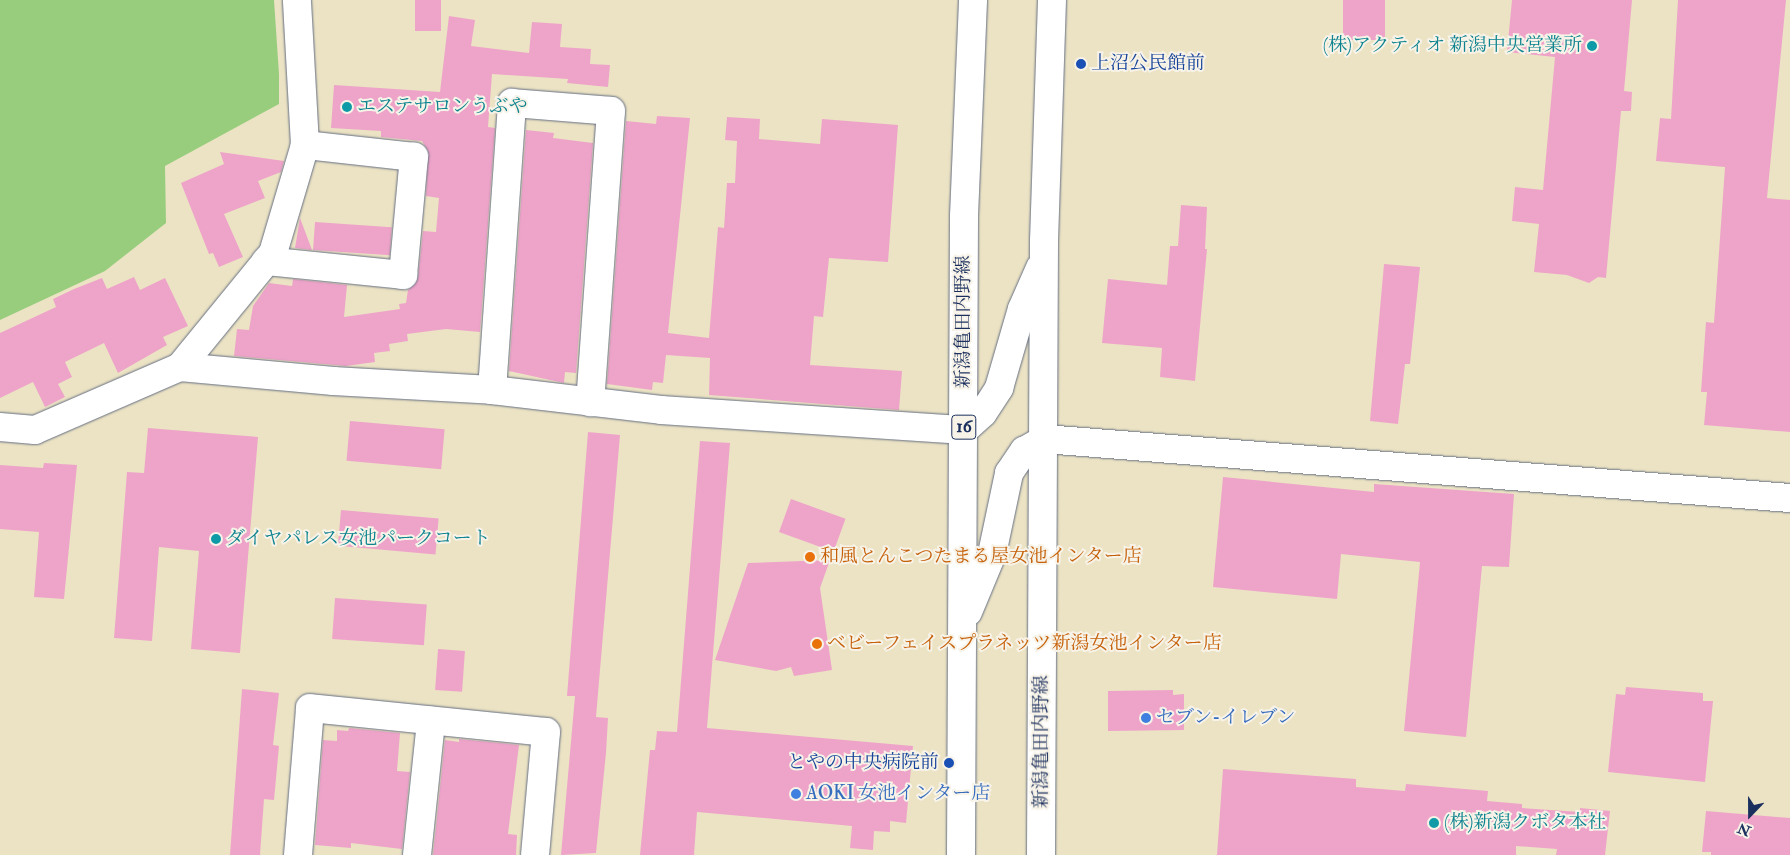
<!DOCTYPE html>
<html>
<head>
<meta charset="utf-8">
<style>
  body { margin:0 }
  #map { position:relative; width:1790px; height:855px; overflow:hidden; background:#ece3c4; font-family:"IM FELL Double Pica","Noto Serif JP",serif }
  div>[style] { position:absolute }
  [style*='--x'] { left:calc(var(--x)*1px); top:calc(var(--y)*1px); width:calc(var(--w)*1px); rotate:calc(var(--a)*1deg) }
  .green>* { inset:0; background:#99cd7e }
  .building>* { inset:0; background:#eea4c9; transform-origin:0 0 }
  .roads { filter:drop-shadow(0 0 1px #646e82) drop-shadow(0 0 1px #646e82) }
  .minor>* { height:28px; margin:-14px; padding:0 14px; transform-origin:14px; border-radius:14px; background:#fff }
  .major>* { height:28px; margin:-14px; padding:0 14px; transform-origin:14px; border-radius:14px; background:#fff }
  .dots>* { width:14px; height:14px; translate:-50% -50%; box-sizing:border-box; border:2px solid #f7f3e8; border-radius:50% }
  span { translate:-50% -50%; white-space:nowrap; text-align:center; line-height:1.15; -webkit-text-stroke:4px #f7f3e8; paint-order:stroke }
  .shield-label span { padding:1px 4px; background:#f7f3e8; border:1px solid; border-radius:4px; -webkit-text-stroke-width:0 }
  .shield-label { font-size:18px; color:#1b2f5e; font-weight:700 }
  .culture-label { font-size:19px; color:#0d838f }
  .right { translate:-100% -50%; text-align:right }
  .left { translate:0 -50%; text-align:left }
  .transit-label { font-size:19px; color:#164399 }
  .street-label { font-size:19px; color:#1b2f5e }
  .food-label { font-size:19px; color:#c56008 }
  .shop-label { font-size:19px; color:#366cbe }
  .north { position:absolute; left:1725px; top:790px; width:50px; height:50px; -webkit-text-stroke:4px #f7f3e8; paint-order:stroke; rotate:202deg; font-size:14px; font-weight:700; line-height:20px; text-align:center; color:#1b2f5e }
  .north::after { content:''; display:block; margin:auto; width:18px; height:22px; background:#1b2f5e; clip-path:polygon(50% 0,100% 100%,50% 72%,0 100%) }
</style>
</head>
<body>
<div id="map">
  <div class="green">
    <div style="clip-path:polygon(0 0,274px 0,279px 74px,279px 104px,165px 166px,166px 223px,105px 271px,0 320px)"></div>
  </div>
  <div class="building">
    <div style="left:415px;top:0;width:26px;height:31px"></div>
    <div style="left:1343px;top:0;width:42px;height:40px"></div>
    <div style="clip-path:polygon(1512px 0,1632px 0,1624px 91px,1632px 92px,1631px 111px,1621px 111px,1606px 278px,1598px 277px,1589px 283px,1567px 275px,1534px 272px,1539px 224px,1512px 221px,1515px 187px,1543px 190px,1555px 57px,1507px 52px)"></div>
    <div style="clip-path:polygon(1678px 0,1786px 0,1767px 198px,1790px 200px,1790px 432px,1704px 425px,1707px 392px,1701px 392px,1706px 322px,1714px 323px,1725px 167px,1656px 161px,1660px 118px,1671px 119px)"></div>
    <div style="clip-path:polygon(449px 16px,475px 20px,471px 46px,529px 53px,532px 22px,562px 24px,560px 47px,591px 49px,590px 64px,610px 65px,608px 87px,567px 83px,568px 79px,492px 74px,488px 127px,495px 128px,480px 332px,446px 329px,407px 334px,408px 341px,389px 344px,390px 351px,374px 353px,375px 362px,346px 366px,234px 356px,237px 329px,249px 330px,253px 306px,269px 283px,292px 286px,293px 279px,347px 285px,344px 317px,400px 309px,399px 304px,406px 303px,408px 290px,415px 284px,418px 277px,423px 231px,436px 232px,439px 198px,426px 196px,428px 151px,422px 141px,381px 137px,381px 131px,331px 128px,334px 85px,440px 92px)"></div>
    <div style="clip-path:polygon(657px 116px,690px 118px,668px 333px,709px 338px,718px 227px,724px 228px,727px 183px,735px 183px,737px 141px,725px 140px,727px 117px,760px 119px,759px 139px,820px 144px,822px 119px,898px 125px,888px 262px,829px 258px,823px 317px,814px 316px,810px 365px,902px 371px,899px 410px,709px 395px,710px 358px,666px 355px,663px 383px,653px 382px,652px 390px,607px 384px,626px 121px,656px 124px)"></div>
    <div style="clip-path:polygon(526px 130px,554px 133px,553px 138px,593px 143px,576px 373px,565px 372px,564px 383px,509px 371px)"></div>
    <div style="clip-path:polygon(220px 152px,284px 161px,281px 172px,258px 181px,265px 198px,224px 214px,243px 257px,219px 267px,213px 253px,209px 254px,181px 183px,224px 164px)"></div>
    <div style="clip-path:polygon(1181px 205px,1207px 207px,1205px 249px,1207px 249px,1195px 381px,1160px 377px,1162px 348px,1102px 343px,1108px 279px,1167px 285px,1170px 246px,1178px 246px)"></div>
    <div style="clip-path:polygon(300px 218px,312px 250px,295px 248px)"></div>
    <div style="left:315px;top:222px;width:77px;height:28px;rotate:4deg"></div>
    <div style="clip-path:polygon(1384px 264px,1420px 267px,1410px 364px,1405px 364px,1398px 424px,1370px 421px)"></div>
    <div style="clip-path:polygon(134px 277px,140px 290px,165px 278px,188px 326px,163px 337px,167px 345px,118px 373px,104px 343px,65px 362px,72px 377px,58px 384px,65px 397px,45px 407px,33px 382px,0 398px,0 333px,56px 307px,53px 299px,74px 289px,102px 278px,107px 289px)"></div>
    <div style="left:350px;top:421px;width:95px;height:40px;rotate:5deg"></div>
    <div style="clip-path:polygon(148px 428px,258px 437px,240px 653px,191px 649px,199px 551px,159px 547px,152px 641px,114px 638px,127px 472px,144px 473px)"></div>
    <div style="clip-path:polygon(588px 432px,620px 435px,596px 717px,608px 718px,606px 753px,596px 853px,561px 855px,575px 696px,567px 696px)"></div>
    <div style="clip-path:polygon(700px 441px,730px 443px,707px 728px,913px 746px,906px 823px,890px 821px,890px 832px,874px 831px,873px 850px,850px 848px,852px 826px,697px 812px,694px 855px,640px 855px,650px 750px,655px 750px,657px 731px,677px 732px)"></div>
    <div style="clip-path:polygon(44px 463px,77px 465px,64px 599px,34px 597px,39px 532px,0 529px,0 465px,43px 468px)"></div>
    <div style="clip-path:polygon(1223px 477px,1374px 492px,1374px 484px,1514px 494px,1509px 567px,1482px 566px,1466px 737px,1404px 731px,1420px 562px,1341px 554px,1337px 599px,1213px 587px)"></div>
    <div style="left:791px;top:499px;width:58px;height:35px;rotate:20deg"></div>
    <div style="left:341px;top:510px;width:98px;height:36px;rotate:5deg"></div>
    <div style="clip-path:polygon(830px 560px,820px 588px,832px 670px,794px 676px,791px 667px,776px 671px,715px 660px,748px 563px)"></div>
    <div style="left:335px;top:598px;width:92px;height:41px;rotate:4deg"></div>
    <div style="left:438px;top:649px;width:27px;height:41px;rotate:4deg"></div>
    <div style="clip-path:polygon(1626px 687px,1703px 693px,1703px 701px,1713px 701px,1705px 782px,1608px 772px,1616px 694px,1625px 695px)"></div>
    <div style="clip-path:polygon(242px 689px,279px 693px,273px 745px,279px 746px,274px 800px,264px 799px,260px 855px,230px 855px)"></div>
    <div style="clip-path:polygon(1173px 690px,1173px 695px,1184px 694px,1184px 730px,1108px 731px,1108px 691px)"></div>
    <div style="clip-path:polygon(349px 728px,400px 733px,397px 771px,410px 772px,402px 849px,351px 843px,351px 848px,315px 845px,323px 740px,337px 741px,337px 730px,348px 731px)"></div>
    <div style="clip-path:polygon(459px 739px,519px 745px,508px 834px,517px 835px,516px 855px,433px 855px,445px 740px,459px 742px)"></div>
    <div style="clip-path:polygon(1223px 769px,1356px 779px,1356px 787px,1405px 791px,1406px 784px,1488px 791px,1487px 801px,1522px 804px,1522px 808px,1580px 812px,1580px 808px,1610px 811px,1605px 855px,1556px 855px,1557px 849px,1516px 846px,1516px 855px,1217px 855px)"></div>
    <div style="clip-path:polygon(1706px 811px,1790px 818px,1790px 855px,1711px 855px,1711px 852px,1702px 852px)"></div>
  </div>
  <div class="roads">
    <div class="minor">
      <div style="--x:266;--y:261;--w:138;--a:5.8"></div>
      <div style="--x:403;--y:275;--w:119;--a:-84.7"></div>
      <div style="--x:414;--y:157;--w:110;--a:-173.7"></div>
      <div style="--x:180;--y:367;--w:154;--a:5.2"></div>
      <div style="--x:333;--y:381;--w:159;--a:3.2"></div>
      <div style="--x:492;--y:390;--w:170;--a:6.7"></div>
      <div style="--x:661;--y:410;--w:304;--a:3.8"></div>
      <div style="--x:492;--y:390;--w:288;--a:-86"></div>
      <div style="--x:512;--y:103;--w:99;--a:4.6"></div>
      <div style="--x:611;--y:111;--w:292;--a:94.1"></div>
      <div style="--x:0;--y:427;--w:35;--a:5"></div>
      <div style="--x:35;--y:430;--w:158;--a:-23.5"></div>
      <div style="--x:180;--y:367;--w:147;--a:-50.8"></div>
      <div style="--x:273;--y:253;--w:113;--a:-73.5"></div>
      <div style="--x:305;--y:145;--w:145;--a:-93.2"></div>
      <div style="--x:1045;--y:439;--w:747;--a:4.53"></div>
      <div style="--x:298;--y:855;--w:147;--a:-85.3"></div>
      <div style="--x:310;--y:708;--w:237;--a:5.8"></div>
      <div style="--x:546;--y:732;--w:123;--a:95.1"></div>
      <div style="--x:417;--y:855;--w:135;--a:-84"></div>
    </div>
    <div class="major">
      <div style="--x:964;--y:430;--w:25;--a:-42"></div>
      <div style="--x:983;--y:413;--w:30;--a:-57"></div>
      <div style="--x:999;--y:388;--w:82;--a:-73.8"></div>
      <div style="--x:1022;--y:309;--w:45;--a:-66.3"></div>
      <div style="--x:968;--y:612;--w:63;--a:-67.5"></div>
      <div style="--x:992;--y:554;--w:83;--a:-78.1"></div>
      <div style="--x:1009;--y:473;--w:27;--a:-56"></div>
      <div style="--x:1024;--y:451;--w:24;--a:-30"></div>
      <div style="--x:961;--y:855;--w:639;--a:-89.73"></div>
      <div style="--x:964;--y:216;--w:216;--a:-87.6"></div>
      <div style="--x:1041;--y:855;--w:614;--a:-89.72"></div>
      <div style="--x:1044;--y:241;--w:241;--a:-88.1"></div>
    </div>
  </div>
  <div class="dots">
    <div style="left:1592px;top:46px;background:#0f9aa8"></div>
    <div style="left:1081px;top:64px;background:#1a4fb4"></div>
    <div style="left:347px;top:107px;background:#0f9aa8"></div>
    <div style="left:216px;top:539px;background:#0f9aa8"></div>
    <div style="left:810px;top:557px;background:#e8710a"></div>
    <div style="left:817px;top:644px;background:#e8710a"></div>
    <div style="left:1146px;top:718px;background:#3f7fe0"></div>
    <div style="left:949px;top:763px;background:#1a4fb4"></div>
    <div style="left:796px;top:794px;background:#3f7fe0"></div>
    <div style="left:1434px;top:823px;background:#0f9aa8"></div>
  </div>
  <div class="shield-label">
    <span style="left:964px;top:427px">16</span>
  </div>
  <div class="culture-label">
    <span class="right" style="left:1582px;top:46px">(株)アクティオ 新潟中央営業所</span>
    <span class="left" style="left:357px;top:107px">エステサロンうぶや</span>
    <span class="left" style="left:226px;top:539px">ダイヤパレス女池パークコート</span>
    <span class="left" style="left:1444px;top:823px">(株)新潟クボタ本社</span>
  </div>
  <div class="transit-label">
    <span class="left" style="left:1091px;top:64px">上沼公民館前</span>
    <span class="right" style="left:939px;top:763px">とやの中央病院前</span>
  </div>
  <div class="street-label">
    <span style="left:964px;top:322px;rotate:-90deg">新潟亀田内野線</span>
    <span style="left:1042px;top:742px;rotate:-90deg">新潟亀田内野線</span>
  </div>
  <div class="food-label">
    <span class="left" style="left:820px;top:557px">和風とんこつたまる屋女池インター店</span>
    <span class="left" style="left:827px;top:644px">ベビーフェイスプラネッツ新潟女池インター店</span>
  </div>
  <div class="shop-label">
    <span class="left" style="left:1156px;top:718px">セブン-イレブン</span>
    <span class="left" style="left:806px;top:794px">AOKI 女池インター店</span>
  </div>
  <div class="north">N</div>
</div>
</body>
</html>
